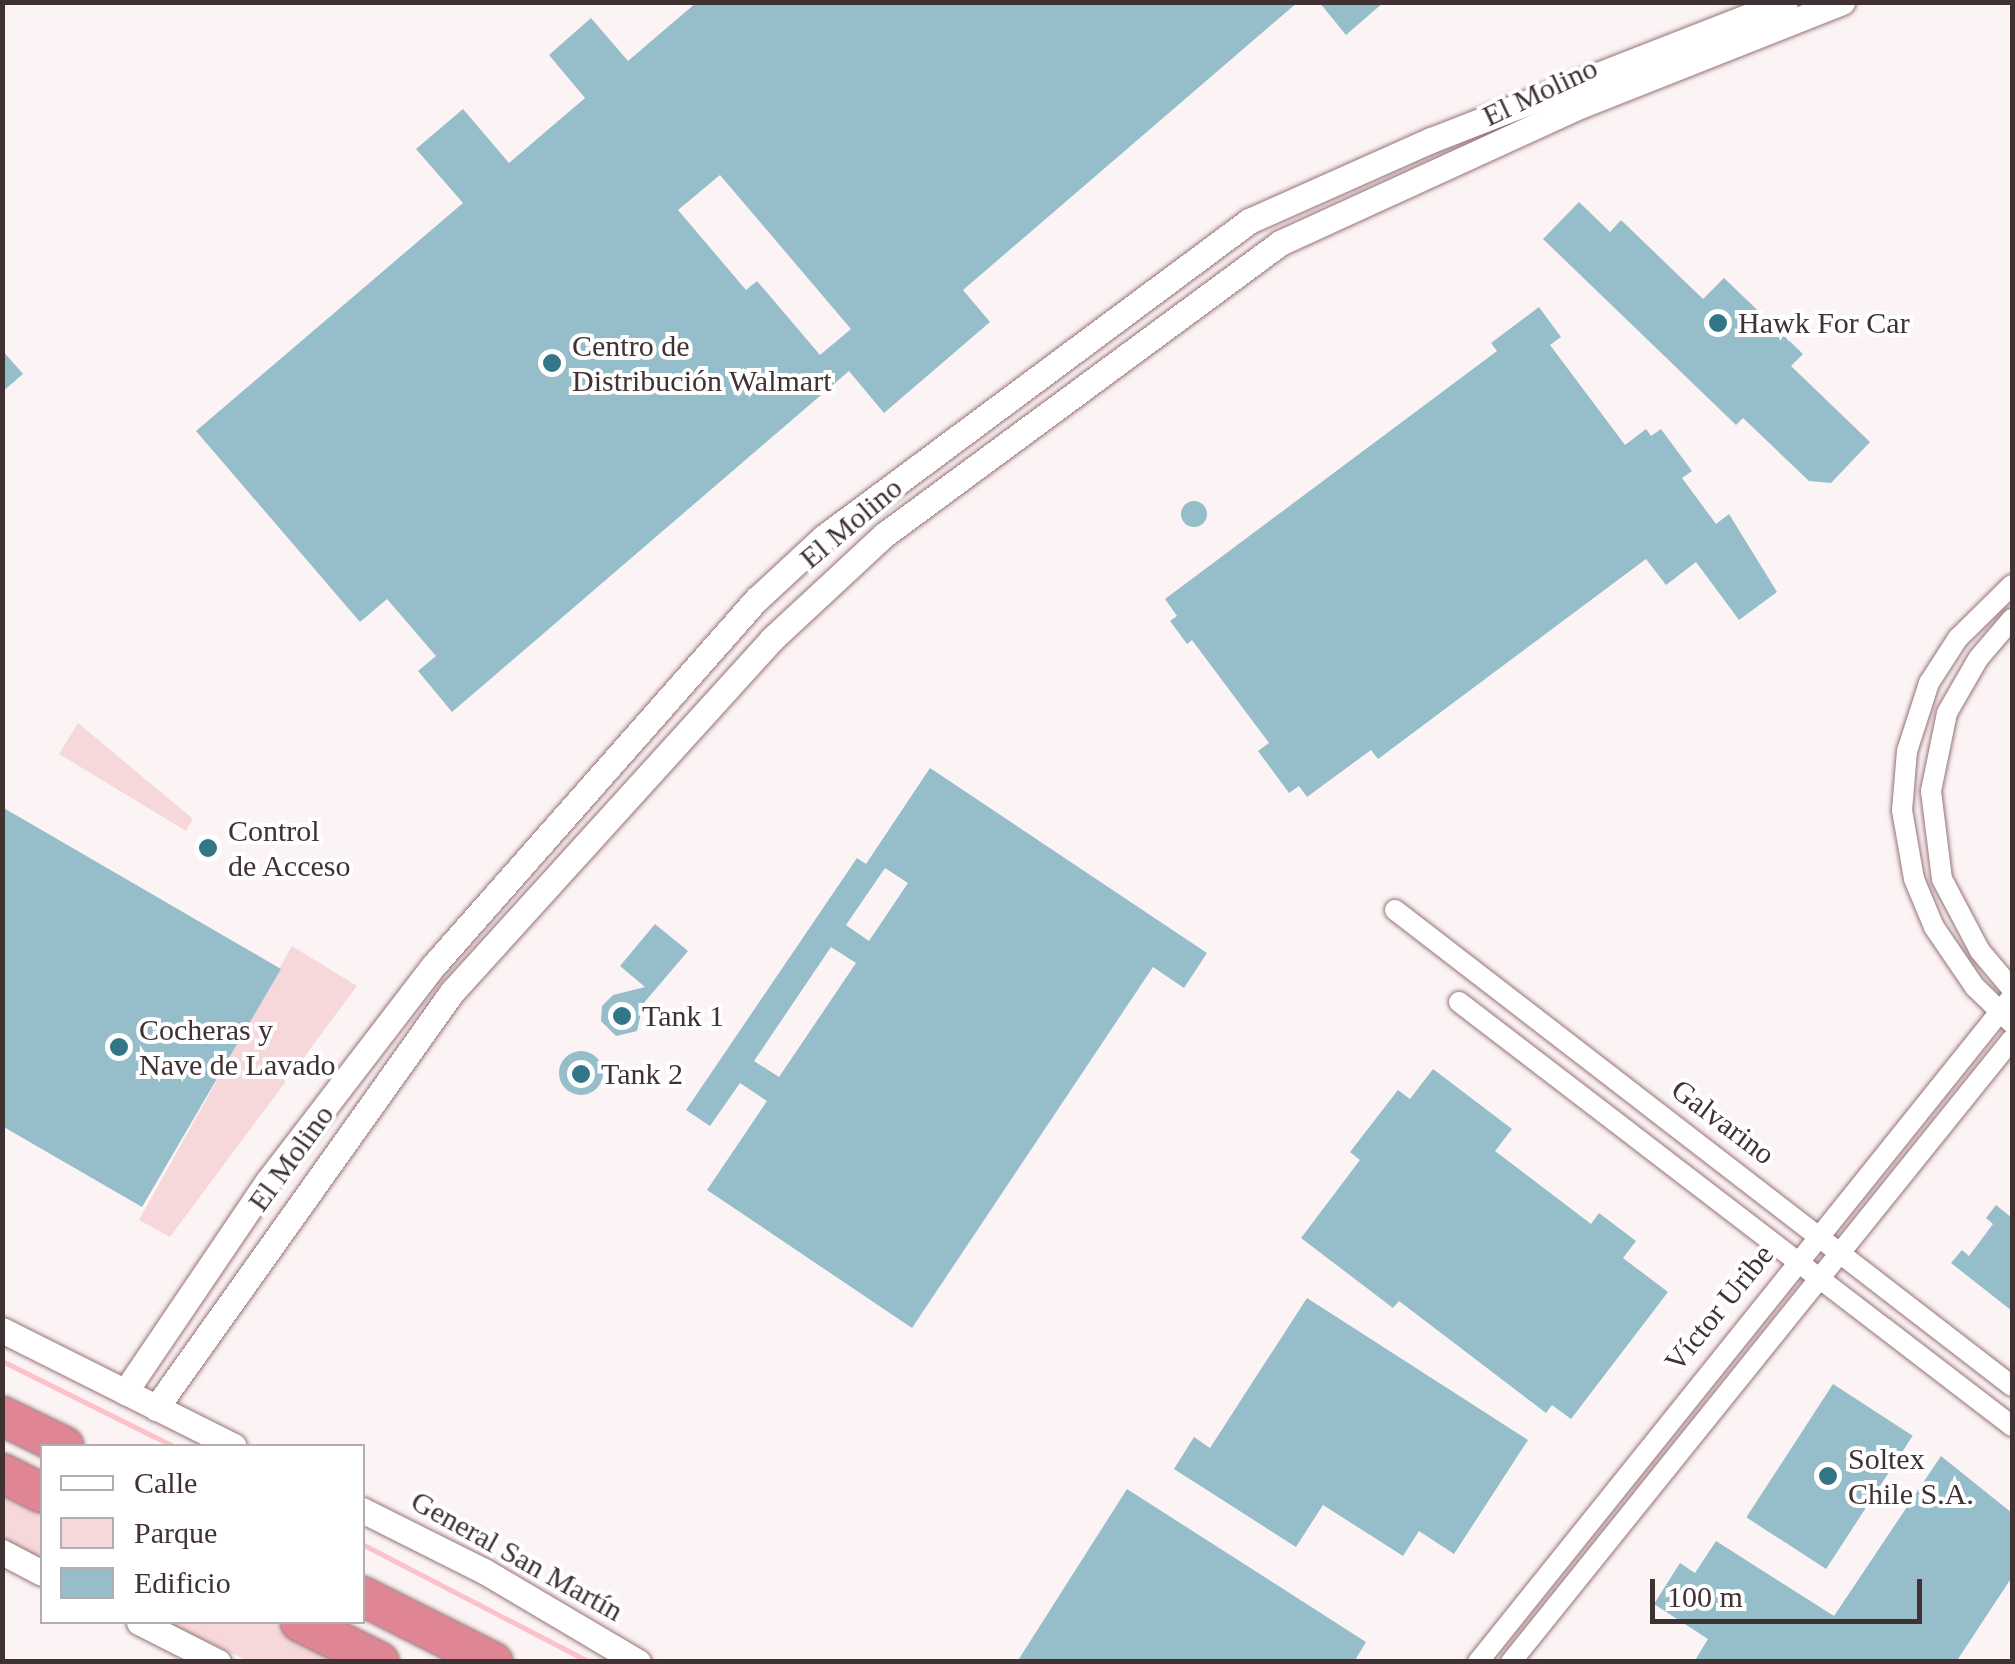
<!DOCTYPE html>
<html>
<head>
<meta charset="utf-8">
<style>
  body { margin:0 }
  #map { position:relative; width:2015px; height:1664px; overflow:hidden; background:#fcf3f4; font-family:Georgia,serif }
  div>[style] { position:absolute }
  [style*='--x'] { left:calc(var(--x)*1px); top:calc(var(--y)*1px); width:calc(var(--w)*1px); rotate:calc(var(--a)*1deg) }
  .green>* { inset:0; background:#f6d8db }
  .stream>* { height:5px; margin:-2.5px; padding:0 2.5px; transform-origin:2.5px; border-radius:2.5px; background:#fdc1c9 }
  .building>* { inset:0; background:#96beca; transform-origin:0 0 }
  .round { border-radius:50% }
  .roads { filter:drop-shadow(0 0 2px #967277) drop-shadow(0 0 2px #967277) }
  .minor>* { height:20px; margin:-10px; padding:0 10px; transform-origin:10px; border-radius:10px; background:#fff }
  .tertiary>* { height:25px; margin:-12.5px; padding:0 12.5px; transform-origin:12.5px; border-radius:12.5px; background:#fff }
  .motorway>* { height:38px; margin:-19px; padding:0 19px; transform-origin:19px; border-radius:19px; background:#df8594 }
  .dots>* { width:28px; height:28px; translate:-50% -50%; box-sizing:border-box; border:5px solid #fff; border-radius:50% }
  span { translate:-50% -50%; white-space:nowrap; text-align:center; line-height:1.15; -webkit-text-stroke:8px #fff; paint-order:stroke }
  .street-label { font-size:30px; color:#403133 }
  .poi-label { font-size:30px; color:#403133 }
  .left { translate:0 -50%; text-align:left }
  .frame { position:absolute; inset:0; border:5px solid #403133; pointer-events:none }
  .legend { position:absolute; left:40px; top:1444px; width:325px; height:180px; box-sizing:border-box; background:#fff; border:2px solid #b3adad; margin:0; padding:12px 18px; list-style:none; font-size:30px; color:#403133 }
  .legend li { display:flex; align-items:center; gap:20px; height:50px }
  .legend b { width:50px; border:2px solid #b3adad }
  .scale { position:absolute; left:1650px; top:1579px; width:272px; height:45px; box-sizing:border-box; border:5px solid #403133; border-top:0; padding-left:12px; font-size:30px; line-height:35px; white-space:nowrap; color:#403133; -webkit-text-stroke:8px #fff; paint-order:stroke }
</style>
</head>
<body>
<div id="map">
  <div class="green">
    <div style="clip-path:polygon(78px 723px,193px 819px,186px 831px,59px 754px)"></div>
    <div style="clip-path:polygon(292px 946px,357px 986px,170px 1237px,139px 1220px)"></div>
    <div style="clip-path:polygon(2px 1485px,42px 1505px,42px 1562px,3px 1540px)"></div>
    <div style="clip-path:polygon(166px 1622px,273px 1622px,353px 1661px,248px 1661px)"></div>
  </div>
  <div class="stream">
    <div style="--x:2;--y:1361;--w:191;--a:26.4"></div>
    <div style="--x:362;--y:1544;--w:257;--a:27.4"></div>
  </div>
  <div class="building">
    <div style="clip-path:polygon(evenodd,697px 2px,1298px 2px,963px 290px,990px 322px,884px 413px,849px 371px,452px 712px,418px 671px,436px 656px,387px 599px,360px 622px,196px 431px,463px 203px,416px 149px,463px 109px,509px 163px,585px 98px,549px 55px,591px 18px,628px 61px,697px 2px,720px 175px,851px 329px,820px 355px,757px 281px,746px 290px,678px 210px,720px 175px)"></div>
    <div style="clip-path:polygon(1319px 2px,1384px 2px,1346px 35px)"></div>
    <div style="clip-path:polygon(1579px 202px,1610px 232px,1621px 220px,1703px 299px,1724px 278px,1803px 354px,1791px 366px,1870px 442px,1831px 483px,1809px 481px,1743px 418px,1736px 425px,1543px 239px)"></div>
    <div style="clip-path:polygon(1539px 307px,1561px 337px,1550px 345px,1625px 445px,1646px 429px,1651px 436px,1661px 429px,1692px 471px,1682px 478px,1716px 524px,1729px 514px,1777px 592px,1739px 620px,1696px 562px,1666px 585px,1646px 559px,1378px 759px,1371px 750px,1307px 797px,1299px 786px,1289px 793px,1258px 751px,1269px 743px,1192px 640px,1187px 644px,1170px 621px,1177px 616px,1165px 599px,1497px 351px,1491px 343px)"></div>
    <div style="clip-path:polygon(2px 350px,23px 374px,2px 392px)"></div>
    <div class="round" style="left:1181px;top:501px;width:26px;height:26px"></div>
    <div style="clip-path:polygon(evenodd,930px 768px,1207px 953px,1184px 988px,1153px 967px,912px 1328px,707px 1190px,767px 1101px,740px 1083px,710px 1126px,686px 1110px,857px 858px,866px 864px,930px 768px,885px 868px,908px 883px,869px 941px,846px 925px,885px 868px,930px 768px,831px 947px,856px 963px,779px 1077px,754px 1061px,831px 947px)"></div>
    <div style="clip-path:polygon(2px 807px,281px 969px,142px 1207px,2px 1126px)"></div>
    <div style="clip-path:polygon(655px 924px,688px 951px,643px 1004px,637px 1031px,616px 1036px,601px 1021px,602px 1006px,613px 995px,645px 987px,620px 966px)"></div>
    <div class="round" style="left:559px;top:1051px;width:44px;height:44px"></div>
    <div style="clip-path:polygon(1433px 1069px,1512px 1129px,1495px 1151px,1591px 1224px,1599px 1213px,1636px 1241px,1623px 1258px,1668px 1292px,1571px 1419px,1552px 1405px,1546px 1413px,1399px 1301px,1393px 1308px,1301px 1238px,1360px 1160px,1350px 1152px,1398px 1090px,1410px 1099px)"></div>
    <div style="clip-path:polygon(1996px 1205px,2012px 1218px,2012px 1311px,1951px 1263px,1962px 1250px,1969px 1256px,1993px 1224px,1986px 1218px)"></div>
    <div style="clip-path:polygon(1307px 1298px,1528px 1440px,1454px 1554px,1419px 1531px,1403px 1556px,1323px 1505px,1296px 1547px,1174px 1469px,1194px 1437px,1210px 1448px)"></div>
    <div style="left:1833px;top:1384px;width:95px;height:159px;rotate:33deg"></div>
    <div style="clip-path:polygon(1941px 1456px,2012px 1513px,2012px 1577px,1956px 1662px,1694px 1662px,1708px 1639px,1654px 1604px,1680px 1563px,1695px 1573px,1716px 1541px,1834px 1616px)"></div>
    <div style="clip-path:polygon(1127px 1489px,1366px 1642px,1354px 1662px,1017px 1662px)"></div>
  </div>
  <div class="roads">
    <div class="minor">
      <div style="--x:2012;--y:585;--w:76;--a:135.5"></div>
      <div style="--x:1958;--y:638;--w:54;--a:122.8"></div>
      <div style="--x:1929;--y:683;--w:71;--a:107.9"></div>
      <div style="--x:1907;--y:751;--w:59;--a:94.8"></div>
      <div style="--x:1902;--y:810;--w:70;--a:80.1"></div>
      <div style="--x:1914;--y:879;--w:52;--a:67.4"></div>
      <div style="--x:1934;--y:927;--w:73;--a:55.7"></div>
      <div style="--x:1975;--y:987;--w:52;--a:44.2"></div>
      <div style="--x:2012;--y:619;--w:52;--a:130.4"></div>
      <div style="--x:1978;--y:659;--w:62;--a:119.9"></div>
      <div style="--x:1947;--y:713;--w:80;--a:101.6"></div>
      <div style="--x:1931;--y:791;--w:89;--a:82.9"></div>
      <div style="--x:1942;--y:879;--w:81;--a:62.2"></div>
      <div style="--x:1980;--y:951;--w:50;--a:49.9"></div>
      <div style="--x:1395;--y:910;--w:779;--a:37.65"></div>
      <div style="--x:1459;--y:1002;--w:697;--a:37.48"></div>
      <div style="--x:1478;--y:1662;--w:853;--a:-51.24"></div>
      <div style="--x:1511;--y:1662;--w:799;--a:-51.19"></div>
    </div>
    <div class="tertiary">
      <div style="--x:2;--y:1330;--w:259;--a:26.6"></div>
      <div style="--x:125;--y:1392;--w:255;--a:-55.9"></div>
      <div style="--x:268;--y:1181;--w:272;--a:-52.5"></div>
      <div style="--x:434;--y:965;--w:488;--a:-48.6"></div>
      <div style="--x:757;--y:599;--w:91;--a:-42.8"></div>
      <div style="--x:824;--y:537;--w:530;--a:-36.63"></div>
      <div style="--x:1249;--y:221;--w:199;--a:-24"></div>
      <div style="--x:1431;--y:140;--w:380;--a:-21.3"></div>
      <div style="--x:156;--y:1408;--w:511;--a:-54.57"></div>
      <div style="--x:452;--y:992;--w:476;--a:-47.8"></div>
      <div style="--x:772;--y:639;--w:153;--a:-42.9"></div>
      <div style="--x:884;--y:535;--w:492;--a:-36.4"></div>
      <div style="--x:1280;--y:243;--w:332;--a:-24.6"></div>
      <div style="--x:1582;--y:105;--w:280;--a:-21.6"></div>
      <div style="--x:362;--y:1510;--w:136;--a:26.6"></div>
      <div style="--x:484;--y:1571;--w:179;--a:30.6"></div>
      <div style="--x:2;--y:1552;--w:45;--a:27.7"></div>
      <div style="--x:139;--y:1622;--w:89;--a:26.9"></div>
    </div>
    <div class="motorway">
      <div style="--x:2;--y:1416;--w:69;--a:25.8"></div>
      <div style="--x:2;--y:1473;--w:45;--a:26.6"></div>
      <div style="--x:362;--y:1596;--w:147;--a:26.7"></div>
      <div style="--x:300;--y:1622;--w:89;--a:26.6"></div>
    </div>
  </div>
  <div class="dots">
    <div style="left:1718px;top:323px;background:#337687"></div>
    <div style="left:552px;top:363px;background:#337687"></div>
    <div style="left:208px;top:848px;background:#337687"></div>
    <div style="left:622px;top:1016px;background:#337687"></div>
    <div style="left:119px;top:1047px;background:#337687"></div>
    <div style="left:581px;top:1074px;background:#337687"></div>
    <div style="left:1828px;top:1476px;background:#337687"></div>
  </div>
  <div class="street-label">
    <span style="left:1540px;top:92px;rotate:-25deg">El Molino</span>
    <span style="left:851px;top:523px;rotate:-40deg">El Molino</span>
    <span style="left:1723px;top:1122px;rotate:37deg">Galvarino</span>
    <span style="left:291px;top:1158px;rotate:-54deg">El Molino</span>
    <span style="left:1719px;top:1308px;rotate:-51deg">Víctor Uribe</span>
    <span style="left:517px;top:1556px;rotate:29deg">General San Martín</span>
  </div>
  <div class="poi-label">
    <span class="left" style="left:1738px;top:323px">Hawk For Car</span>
    <span class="left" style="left:572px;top:363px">Centro de<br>Distribución Walmart</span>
    <span class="left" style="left:228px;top:848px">Control<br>de Acceso</span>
    <span class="left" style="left:642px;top:1016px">Tank 1</span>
    <span class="left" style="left:139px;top:1047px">Cocheras y<br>Nave de Lavado</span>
    <span class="left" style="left:601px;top:1074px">Tank 2</span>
    <span class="left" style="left:1848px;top:1476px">Soltex<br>Chile S.A.</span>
  </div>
  <div class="frame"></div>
  <ul class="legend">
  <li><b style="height:12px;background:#fff"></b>Calle</li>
  <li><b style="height:28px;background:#f6d8db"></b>Parque</li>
  <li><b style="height:28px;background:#96beca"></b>Edificio</li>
  </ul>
  <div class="scale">100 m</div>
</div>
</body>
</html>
